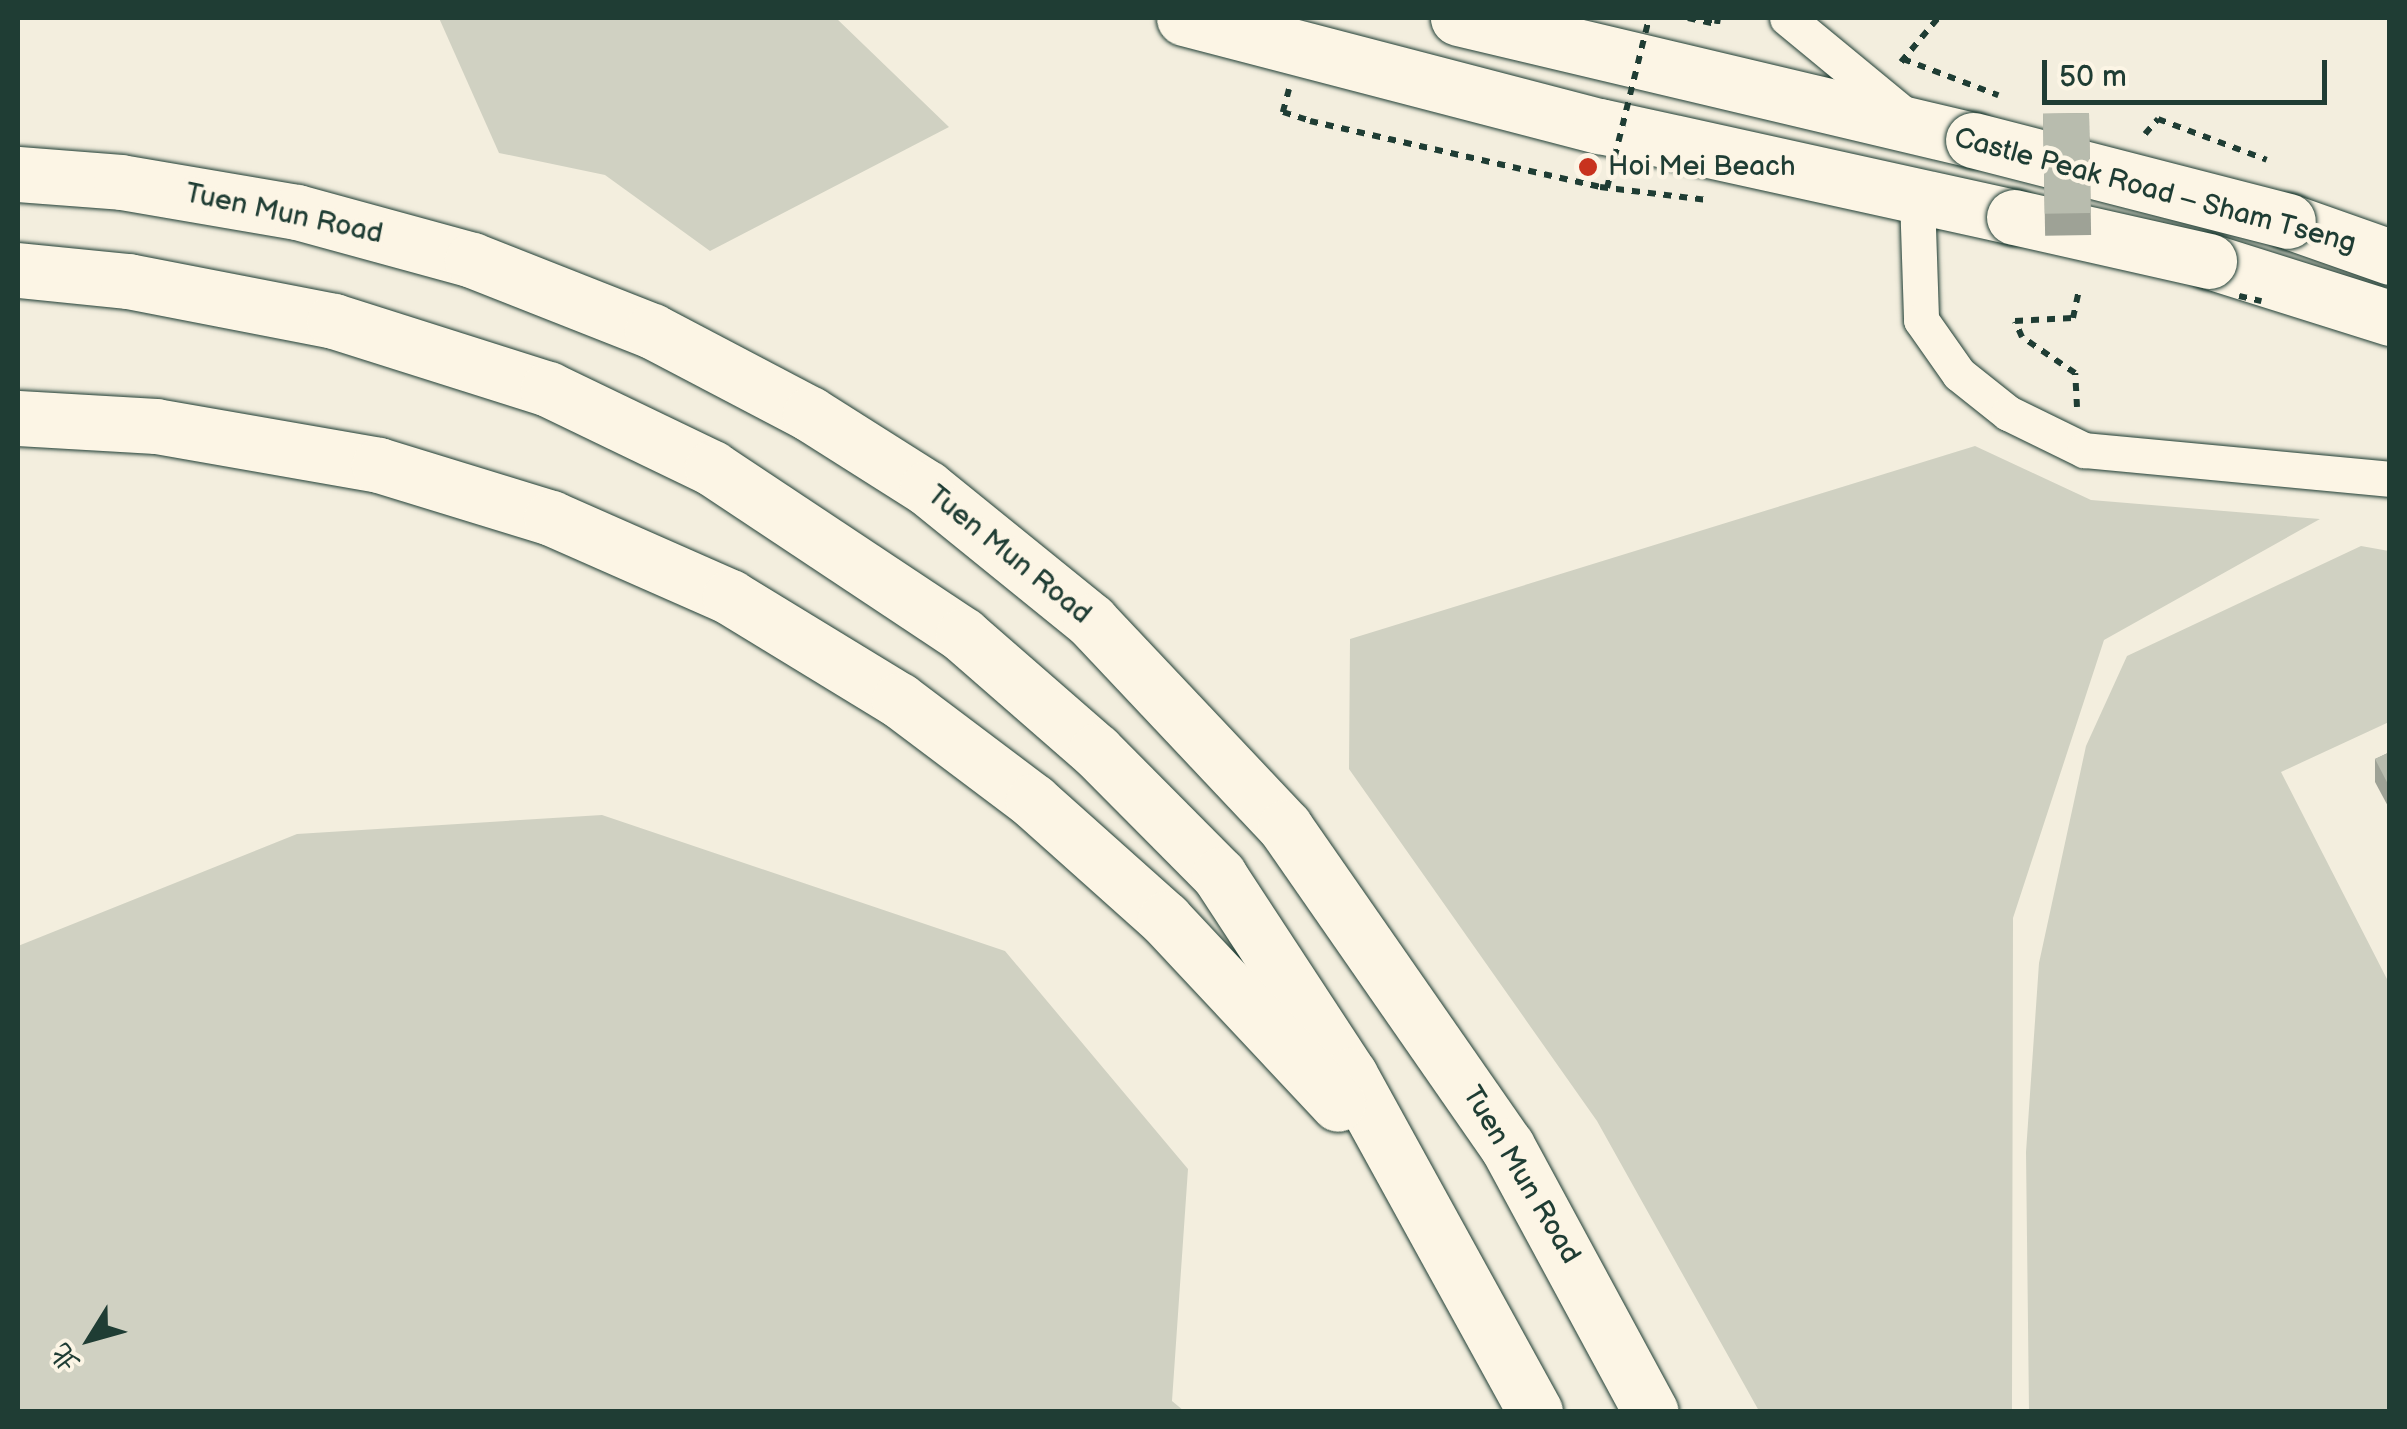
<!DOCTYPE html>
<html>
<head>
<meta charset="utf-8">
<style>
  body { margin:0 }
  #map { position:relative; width:2407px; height:1429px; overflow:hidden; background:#f3eede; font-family:"Balsamiq Sans","LXGW WenKai TC",sans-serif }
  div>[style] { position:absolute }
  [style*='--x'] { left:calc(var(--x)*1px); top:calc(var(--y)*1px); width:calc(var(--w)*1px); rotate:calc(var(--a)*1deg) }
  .green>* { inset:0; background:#d0d1c2 }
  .path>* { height:6px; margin-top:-3px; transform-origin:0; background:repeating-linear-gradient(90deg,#1f3d34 0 8px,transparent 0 16px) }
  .roads { filter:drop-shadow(0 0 2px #1f3d34) drop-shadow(0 0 2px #1f3d34) }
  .minor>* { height:35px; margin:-17.5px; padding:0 17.5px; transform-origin:17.5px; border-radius:17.5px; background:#fcf5e5 }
  .primary>* { height:55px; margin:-27.5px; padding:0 27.5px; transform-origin:27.5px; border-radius:27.5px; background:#fcf5e5 }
  .motorway>* { height:55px; margin:-27.5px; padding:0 27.5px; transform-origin:27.5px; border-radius:27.5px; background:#fcf5e5 }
  .path-bridge>* { height:6px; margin-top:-3px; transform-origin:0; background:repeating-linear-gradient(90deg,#1f3d34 0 8px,transparent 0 16px) }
  .bridges { filter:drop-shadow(0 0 2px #1f3d34) drop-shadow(0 0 2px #1f3d34) }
  .primary-bridge>* { height:55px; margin:-27.5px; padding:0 27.5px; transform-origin:27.5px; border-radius:27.5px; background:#fcf5e5 }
  .wall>* { inset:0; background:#9ea296; transform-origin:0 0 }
  .building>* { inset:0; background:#b8bcae; transform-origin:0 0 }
  .dots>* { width:28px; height:28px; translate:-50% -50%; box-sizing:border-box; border:5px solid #fcf5e5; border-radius:50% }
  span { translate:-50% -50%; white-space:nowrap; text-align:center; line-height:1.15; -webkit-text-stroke:9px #fcf5e5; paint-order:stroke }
  .poi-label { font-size:28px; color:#1f3d34 }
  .left { translate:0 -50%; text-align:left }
  .street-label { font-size:28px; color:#1f3d34 }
  .frame { position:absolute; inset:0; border:20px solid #1f3d34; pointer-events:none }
  .north { position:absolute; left:40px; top:1289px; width:100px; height:100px; -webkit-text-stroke:8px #fcf5e5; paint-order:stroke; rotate:233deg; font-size:28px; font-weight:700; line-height:40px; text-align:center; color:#1f3d34 }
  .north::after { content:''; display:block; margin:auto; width:35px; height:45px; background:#1f3d34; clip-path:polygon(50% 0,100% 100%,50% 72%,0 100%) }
  .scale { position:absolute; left:2042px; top:60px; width:285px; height:45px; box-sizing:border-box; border:5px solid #1f3d34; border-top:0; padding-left:12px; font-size:30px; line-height:35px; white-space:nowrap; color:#1f3d34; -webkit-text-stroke:8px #fcf5e5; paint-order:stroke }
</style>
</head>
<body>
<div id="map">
  <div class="green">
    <div style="clip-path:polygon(439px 18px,836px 18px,949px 127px,710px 251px,605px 175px,499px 153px)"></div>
    <div style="clip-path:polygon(1975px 446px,2091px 500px,2320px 519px,2104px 640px,2013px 918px,2012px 1411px,1759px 1411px,1597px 1121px,1349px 769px,1350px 639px)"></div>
    <div style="clip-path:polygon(2361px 546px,2389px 551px,2389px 722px,2281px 772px,2389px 983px,2389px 1411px,2029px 1411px,2026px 1152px,2039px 963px,2086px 746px,2127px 656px)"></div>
    <div style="clip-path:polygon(602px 815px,1005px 951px,1188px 1169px,1172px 1401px,1184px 1411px,18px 1411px,18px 946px,297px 834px)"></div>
  </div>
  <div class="path">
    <div style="--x:1688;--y:18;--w:30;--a:12"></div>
    <div style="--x:1717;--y:24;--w:6;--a:-81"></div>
    <div style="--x:1903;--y:59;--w:102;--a:20.8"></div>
    <div style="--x:1901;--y:62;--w:57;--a:-49.9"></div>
    <div style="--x:1289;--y:89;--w:24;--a:105"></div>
    <div style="--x:1283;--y:112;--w:28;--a:18"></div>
    <div style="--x:1310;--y:121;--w:297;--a:12.8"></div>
    <div style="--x:1600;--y:187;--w:108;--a:6.9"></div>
    <div style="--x:2145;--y:134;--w:20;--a:-49"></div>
    <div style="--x:2158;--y:119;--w:116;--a:20.6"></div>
    <div style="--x:2077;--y:407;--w:34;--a:-93"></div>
    <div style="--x:2075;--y:373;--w:64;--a:-145.8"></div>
    <div style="--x:2022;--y:337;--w:17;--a:-114"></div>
    <div style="--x:2015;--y:321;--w:58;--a:-3"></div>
    <div style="--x:2073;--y:318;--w:25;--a:-78"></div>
  </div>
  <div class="roads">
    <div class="minor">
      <div style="--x:1787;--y:18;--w:156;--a:39.5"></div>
      <div style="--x:1917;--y:197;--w:123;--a:88.1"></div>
      <div style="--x:1921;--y:320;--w:66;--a:54.9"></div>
      <div style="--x:1959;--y:374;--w:63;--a:38.5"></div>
      <div style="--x:2008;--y:413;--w:85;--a:26"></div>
      <div style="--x:2084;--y:450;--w:307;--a:5.4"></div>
    </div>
    <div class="primary">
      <div style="--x:1184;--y:18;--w:430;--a:14.6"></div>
      <div style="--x:1600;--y:126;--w:424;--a:12.4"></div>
      <div style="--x:1458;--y:18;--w:529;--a:13.33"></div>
      <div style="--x:2288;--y:221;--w:108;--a:19.4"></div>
      <div style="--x:2209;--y:261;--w:190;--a:17.5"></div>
    </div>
    <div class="motorway">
      <div style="--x:18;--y:174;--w:103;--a:4.4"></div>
      <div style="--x:121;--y:182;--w:179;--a:9.7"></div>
      <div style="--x:297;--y:212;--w:181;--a:15.3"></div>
      <div style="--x:472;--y:260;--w:193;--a:21.5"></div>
      <div style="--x:652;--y:331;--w:178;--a:27.7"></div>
      <div style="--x:810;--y:414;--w:138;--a:32.3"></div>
      <div style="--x:927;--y:488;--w:211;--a:39"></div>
      <div style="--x:1091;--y:621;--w:283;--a:46.7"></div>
      <div style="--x:1285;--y:827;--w:389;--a:55.2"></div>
      <div style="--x:1507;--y:1146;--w:302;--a:61.6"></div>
      <div style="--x:18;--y:270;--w:111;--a:5.7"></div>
      <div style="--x:128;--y:281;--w:210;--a:11"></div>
      <div style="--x:334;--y:321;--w:225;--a:17.6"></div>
      <div style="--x:548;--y:389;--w:182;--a:25.7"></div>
      <div style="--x:712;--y:468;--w:301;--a:33.6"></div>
      <div style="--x:963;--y:635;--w:176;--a:41.1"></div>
      <div style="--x:1096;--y:751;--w:175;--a:45.2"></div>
      <div style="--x:1219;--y:875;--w:239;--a:56.8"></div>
      <div style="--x:1350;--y:1075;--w:384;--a:61.2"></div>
      <div style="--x:18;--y:418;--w:138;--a:3.3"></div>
      <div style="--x:156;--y:426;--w:226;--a:9.9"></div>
      <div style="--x:379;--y:465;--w:180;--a:17.1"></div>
      <div style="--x:551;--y:518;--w:196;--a:23.8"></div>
      <div style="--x:730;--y:597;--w:198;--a:31.4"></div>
      <div style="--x:899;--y:700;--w:168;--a:37"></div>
      <div style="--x:1033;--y:801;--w:177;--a:41.8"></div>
      <div style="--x:1165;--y:919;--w:253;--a:46.9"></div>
    </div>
  </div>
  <div class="path-bridge">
    <div style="--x:1607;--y:188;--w:175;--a:-76.1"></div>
    <div style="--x:2239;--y:296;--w:23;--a:13"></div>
  </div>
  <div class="bridges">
    <div class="primary-bridge">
      <div style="--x:1973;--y:140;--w:325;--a:14.4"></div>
      <div style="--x:2014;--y:217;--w:200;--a:12.7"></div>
    </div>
  </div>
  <div class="wall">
    <div style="left:2089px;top:113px;width:122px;height:46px;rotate:89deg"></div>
    <div style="clip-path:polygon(2390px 752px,2390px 810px,2375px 782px,2375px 759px)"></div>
  </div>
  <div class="building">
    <div style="left:2089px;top:113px;width:100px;height:46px;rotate:89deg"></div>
    <div style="clip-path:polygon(2390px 752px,2390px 788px,2375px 759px)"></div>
  </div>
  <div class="dots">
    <div style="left:1588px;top:167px;background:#c8321e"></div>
  </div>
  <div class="poi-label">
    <span class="left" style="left:1608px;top:167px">Hoi Mei Beach</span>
  </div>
  <div class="street-label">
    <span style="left:2155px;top:191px;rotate:15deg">Castle Peak Road – Sham Tseng</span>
    <span style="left:284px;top:214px;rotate:12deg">Tuen Mun Road</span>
    <span style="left:1009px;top:555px;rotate:39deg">Tuen Mun Road</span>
    <span style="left:1521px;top:1175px;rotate:59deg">Tuen Mun Road</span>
  </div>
  <div class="frame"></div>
  <div class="north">北</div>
  <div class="scale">50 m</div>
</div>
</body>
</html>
